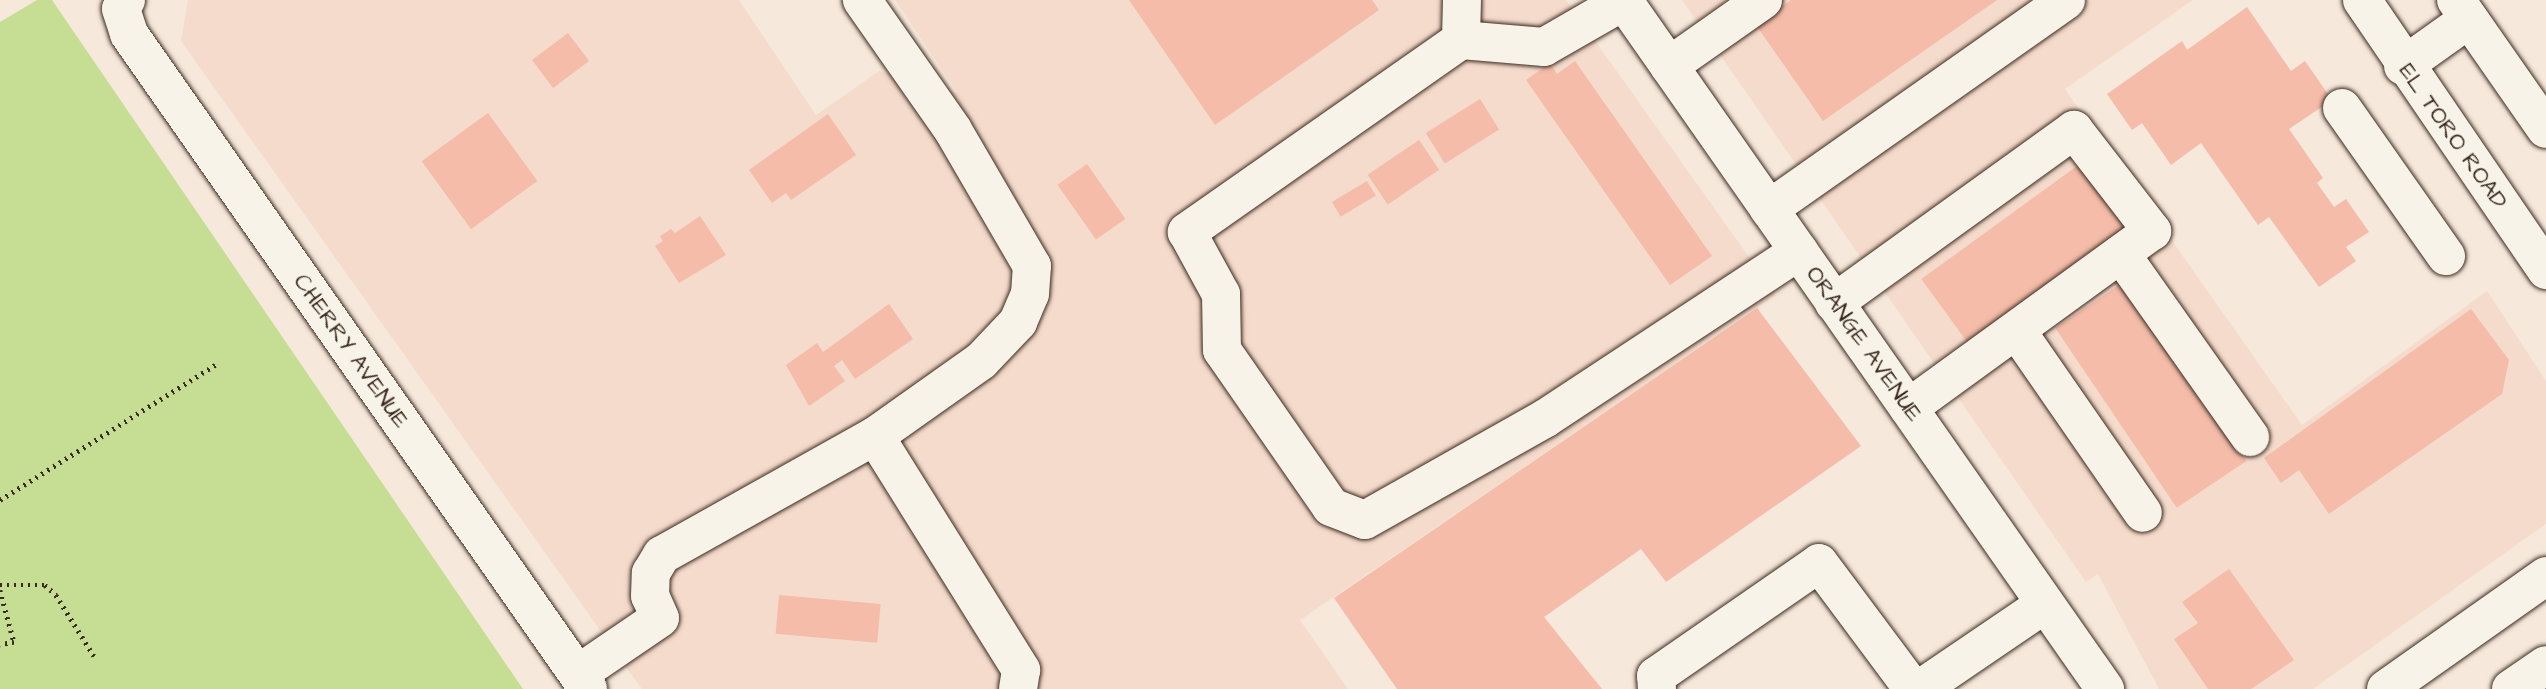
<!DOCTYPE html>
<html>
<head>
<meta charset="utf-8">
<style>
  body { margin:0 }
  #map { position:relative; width:2546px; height:689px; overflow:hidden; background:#f6e8db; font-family:"Architects Daughter",sans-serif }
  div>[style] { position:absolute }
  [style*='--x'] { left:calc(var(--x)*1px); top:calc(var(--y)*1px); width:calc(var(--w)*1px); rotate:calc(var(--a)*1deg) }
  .built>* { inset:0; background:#f5dbcc }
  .green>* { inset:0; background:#c5de94 }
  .building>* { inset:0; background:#f4bca9; transform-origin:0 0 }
  .path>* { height:4.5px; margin-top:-2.25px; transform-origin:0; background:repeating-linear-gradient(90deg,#3b2a1e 0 2px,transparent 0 7px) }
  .roads { filter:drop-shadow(0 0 2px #3b2a1e) drop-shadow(0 0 2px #3b2a1e) }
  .minor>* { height:38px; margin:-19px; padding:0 19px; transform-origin:19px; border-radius:19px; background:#f7f3e8 }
  .major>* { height:38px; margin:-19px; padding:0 19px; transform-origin:19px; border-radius:19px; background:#f7f3e8 }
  span { translate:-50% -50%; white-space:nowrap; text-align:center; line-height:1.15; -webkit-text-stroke:5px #f7f3e8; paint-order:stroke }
  .street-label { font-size:23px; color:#3b2a1e }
</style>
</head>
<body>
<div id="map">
  <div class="built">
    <div style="clip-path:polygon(188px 0,739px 0,816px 115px,879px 71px,958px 93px,895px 0,1566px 0,1776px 295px,1300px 620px,1348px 689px,642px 689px,181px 41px)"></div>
    <div style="clip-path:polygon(1682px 0,2193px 0,2065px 89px,2302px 425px,2487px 291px,2546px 381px,2546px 524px,2313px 689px,2159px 689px,2098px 574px,2086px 582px)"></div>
  </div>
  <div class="green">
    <div style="clip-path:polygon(37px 0,52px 0,523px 689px,0 689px,0 22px)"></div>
  </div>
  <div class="building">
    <div style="clip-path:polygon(1129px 0,1372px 0,1379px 10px,1215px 125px)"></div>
    <div style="clip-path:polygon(1791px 0,1997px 0,1823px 121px,1756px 25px)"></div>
    <div style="clip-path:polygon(2247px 7px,2291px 71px,2305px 61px,2332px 100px,2289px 129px,2323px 178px,2317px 183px,2334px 207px,2346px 199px,2369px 232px,2346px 247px,2356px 261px,2319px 287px,2269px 217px,2258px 225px,2201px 143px,2171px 165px,2142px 123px,2132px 130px,2107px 94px,2182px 41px,2187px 50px)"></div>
    <div style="left:568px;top:33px;width:35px;height:45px;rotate:53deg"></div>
    <div style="clip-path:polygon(1575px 61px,1712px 256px,1670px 285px,1526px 80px,1550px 63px,1557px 74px)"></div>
    <div style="left:1480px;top:99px;width:36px;height:64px;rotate:58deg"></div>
    <div style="left:488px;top:113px;width:84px;height:82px;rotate:54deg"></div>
    <div style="clip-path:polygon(828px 114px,856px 155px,791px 200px,786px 193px,772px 203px,749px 170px)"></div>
    <div style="left:1419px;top:140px;width:36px;height:62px;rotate:56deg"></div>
    <div style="left:2088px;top:158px;width:80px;height:206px;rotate:54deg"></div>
    <div style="left:1087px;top:164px;width:67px;height:36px;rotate:55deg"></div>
    <div style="left:1367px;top:181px;width:17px;height:41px;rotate:59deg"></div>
    <div style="clip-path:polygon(700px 216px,726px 255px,679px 283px,655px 246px,663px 241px,660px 236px,671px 229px,675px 233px)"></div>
    <div style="left:2125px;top:281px;width:217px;height:84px;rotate:56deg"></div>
    <div style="clip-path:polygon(889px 304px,913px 339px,855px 379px,842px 360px,834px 366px,845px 381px,809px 406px,786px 365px,817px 343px,823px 352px)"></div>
    <div style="clip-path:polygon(1757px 308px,1861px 446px,1666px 582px,1641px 549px,1544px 617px,1602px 689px,1397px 689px,1334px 598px)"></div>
    <div style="clip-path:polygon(2471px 309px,2509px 360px,2502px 394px,2329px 514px,2299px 470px,2281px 483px,2264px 458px)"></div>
    <div style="clip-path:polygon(2229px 569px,2294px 660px,2251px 689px,2208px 689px,2174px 639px,2198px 623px,2182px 602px)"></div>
    <div style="left:779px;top:595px;width:102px;height:39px;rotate:5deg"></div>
  </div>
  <div class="path">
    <div style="--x:0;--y:500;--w:254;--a:-32.1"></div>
    <div style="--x:0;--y:585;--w:45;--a:0"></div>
    <div style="--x:45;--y:585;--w:15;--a:42"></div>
    <div style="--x:56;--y:595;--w:75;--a:58"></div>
    <div style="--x:0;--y:590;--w:54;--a:74.9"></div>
    <div style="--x:14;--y:642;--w:14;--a:168"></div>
  </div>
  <div class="roads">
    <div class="minor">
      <div style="--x:126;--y:0;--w:10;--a:119"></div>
      <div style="--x:121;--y:9;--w:26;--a:72"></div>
      <div style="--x:129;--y:34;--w:800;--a:54.98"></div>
      <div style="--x:1623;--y:0;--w:841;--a:55.02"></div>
      <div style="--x:1624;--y:1;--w:92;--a:150.1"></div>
      <div style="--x:1544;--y:47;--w:83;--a:-175.2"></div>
      <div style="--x:1461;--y:40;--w:335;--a:145"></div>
      <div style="--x:1187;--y:232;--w:71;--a:61.3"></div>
      <div style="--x:1221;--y:294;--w:56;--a:89"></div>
      <div style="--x:1222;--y:350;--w:191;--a:55.2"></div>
      <div style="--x:1331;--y:507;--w:36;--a:21"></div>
      <div style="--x:1365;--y:520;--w:208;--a:-29.4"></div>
      <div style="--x:1546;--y:418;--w:303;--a:-33.4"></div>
      <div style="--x:1461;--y:40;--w:40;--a:-88.6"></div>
      <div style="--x:1669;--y:66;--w:115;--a:-35.1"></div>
      <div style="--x:2403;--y:66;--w:81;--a:-35.5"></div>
      <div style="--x:2342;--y:108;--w:181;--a:54.9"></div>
      <div style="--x:1769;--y:209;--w:363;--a:-35.1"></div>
      <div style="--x:2121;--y:254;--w:224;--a:54.8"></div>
      <div style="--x:1834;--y:303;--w:296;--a:-35.8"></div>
      <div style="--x:2074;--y:130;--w:128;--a:52.3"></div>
      <div style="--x:2152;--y:231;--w:301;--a:144"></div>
      <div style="--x:2017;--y:331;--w:221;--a:55.3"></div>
      <div style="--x:875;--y:436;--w:276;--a:58"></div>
      <div style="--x:1021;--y:670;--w:19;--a:99"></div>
      <div style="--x:578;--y:674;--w:99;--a:-34.3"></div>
      <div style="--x:660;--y:618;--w:24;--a:-114"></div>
      <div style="--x:650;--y:596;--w:23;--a:-88"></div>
      <div style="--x:651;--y:573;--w:21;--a:-59"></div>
      <div style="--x:662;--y:555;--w:244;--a:-29.2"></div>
      <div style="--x:875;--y:436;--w:130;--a:-35.3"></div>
      <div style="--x:981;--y:361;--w:54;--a:-46.5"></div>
      <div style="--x:1018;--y:322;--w:30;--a:-67"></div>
      <div style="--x:1030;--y:294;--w:28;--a:-86"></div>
      <div style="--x:1032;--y:266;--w:157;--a:-120.2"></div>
      <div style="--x:953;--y:130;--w:159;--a:-125"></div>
      <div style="--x:1657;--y:689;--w:13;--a:-94"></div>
      <div style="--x:1656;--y:676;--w:198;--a:-34.7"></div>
      <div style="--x:1819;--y:563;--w:157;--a:53.3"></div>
      <div style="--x:1920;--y:689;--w:151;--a:-34.2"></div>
    </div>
    <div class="major">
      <div style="--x:2362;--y:0;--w:327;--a:55.7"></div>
      <div style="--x:2456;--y:0;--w:157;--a:55.1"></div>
      <div style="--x:2386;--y:689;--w:196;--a:-35.2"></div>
      <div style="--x:2511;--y:689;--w:42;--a:-34.4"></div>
    </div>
  </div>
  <div class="street-label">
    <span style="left:2453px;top:136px;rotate:55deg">EL TORO ROAD</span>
    <span style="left:1864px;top:344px;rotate:55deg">ORANGE AVENUE</span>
    <span style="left:351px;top:351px;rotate:55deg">CHERRY AVENUE</span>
  </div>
</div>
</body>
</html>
